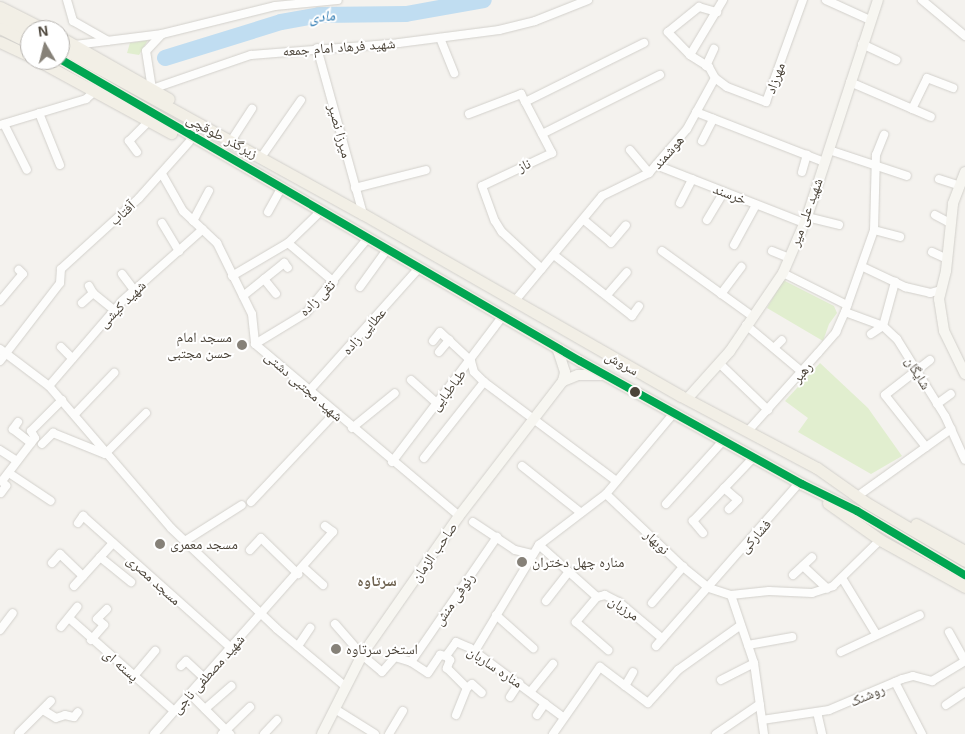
<!DOCTYPE html>
<html>
<head>
<meta charset="utf-8">
<style>
  body { margin:0 }
  #map { position:relative; width:965px; height:734px; overflow:hidden; background:#f4f2ee; font-family:Helvetica,"Noto Naskh Arabic",sans-serif }
  div>[style] { position:absolute }
  [style*='--x'] { left:calc(var(--x)*1px); top:calc(var(--y)*1px); width:calc(var(--w)*1px); rotate:calc(var(--a)*1deg) }
  .green>* { inset:0; background:#e1eecf }
  .river>* { height:16px; margin:-8px; padding:0 8px; transform-origin:8px; border-radius:8px; background:#c0ddf1 }
  .roads { filter:drop-shadow(0 0 1px #d2d0cb) drop-shadow(0 0 1px #d2d0cb) }
  .street>* { height:8px; margin:-4px; padding:0 4px; transform-origin:4px; border-radius:4px; background:#fdfdfc }
  .secondary>* { height:10px; margin:-5px; padding:0 5px; transform-origin:5px; border-radius:5px; background:#f7f6f1 }
  .primary>* { height:11px; margin:-5.5px; padding:0 5.5px; transform-origin:5.5px; border-radius:5.5px; background:#f2efe6 }
  .bus-1>* { height:8px; margin:-4px; padding:0 4px; transform-origin:4px; border-radius:4px; background:#00a651 }
  .dots>* { width:14px; height:14px; translate:-50% -50%; box-sizing:border-box; border:2px solid #fff; border-radius:50% }
  span { translate:-50% -50%; white-space:nowrap; text-align:center; line-height:1.15; -webkit-text-stroke:4px #fff; paint-order:stroke }
  .street-label { font-size:14px; color:#4b4439 }
  .poi-label { font-size:14px; color:#4b4439 }
  .right { translate:-100% -50%; text-align:right }
  .left { translate:0 -50%; text-align:left }
  .water-label { font-size:15px; color:#2e7ab2; font-style:italic }
  .neighbourhood-label { font-size:15px; color:#6e6250; font-weight:700 }
  .north { position:absolute; left:20px; top:20px; width:50px; height:50px; box-sizing:border-box; background:#fff; border:1px solid #b7b4b0; border-radius:50%; rotate:352deg; font-size:14px; font-weight:700; line-height:20px; text-align:center; color:#4b4439 }
  .north::after { content:''; display:block; margin:auto; width:18px; height:22px; background:#868178; clip-path:polygon(50% 0,100% 100%,50% 72%,0 100%) }
</style>
</head>
<body>
<div id="map">
  <div class="green">
    <div style="clip-path:polygon(148px 40px,139px 55px,127px 53px,130px 43px)"></div>
    <div style="clip-path:polygon(783px 280px,834px 306px,837px 313px,829px 324px,823px 341px,767px 308px)"></div>
    <div style="clip-path:polygon(820px 363px,868px 408px,902px 456px,871px 474px,798px 432px,808px 418px,785px 401px)"></div>
  </div>
  <div class="river">
    <div style="--x:165;--y:58;--w:121;--a:-17.2"></div>
    <div style="--x:281;--y:22;--w:39;--a:-10"></div>
    <div style="--x:319;--y:15;--w:87;--a:-0.7"></div>
    <div style="--x:406;--y:14;--w:79;--a:-10.2"></div>
  </div>
  <div class="roads">
    <div class="street">
      <div style="--x:67;--y:0;--w:22;--a:74"></div>
      <div style="--x:73;--y:21;--w:40;--a:29.7"></div>
      <div style="--x:826;--y:0;--w:48;--a:24.4"></div>
      <div style="--x:922;--y:0;--w:56;--a:39.9"></div>
      <div style="--x:162;--y:34;--w:23;--a:133"></div>
      <div style="--x:146;--y:51;--w:38;--a:81"></div>
      <div style="--x:152;--y:89;--w:105;--a:-19"></div>
      <div style="--x:251;--y:55;--w:148;--a:-4.6"></div>
      <div style="--x:399;--y:43;--w:101;--a:-7.4"></div>
      <div style="--x:499;--y:30;--w:37;--a:-14"></div>
      <div style="--x:535;--y:21;--w:57;--a:-21.6"></div>
      <div style="--x:440;--y:38;--w:38;--a:68"></div>
      <div style="--x:862;--y:44;--w:38;--a:25"></div>
      <div style="--x:75;--y:45;--w:88;--a:-7.2"></div>
      <div style="--x:162;--y:34;--w:116;--a:-13.9"></div>
      <div style="--x:275;--y:6;--w:63;--a:-5.4"></div>
      <div style="--x:317;--y:48;--w:172;--a:74.5"></div>
      <div style="--x:690;--y:55;--w:32;--a:-134"></div>
      <div style="--x:668;--y:32;--w:40;--a:-39"></div>
      <div style="--x:699;--y:7;--w:19;--a:16"></div>
      <div style="--x:706;--y:66;--w:19;--a:-65"></div>
      <div style="--x:715;--y:78;--w:15;--a:37"></div>
      <div style="--x:727;--y:87;--w:42;--a:21"></div>
      <div style="--x:766;--y:102;--w:109;--a:-70.1"></div>
      <div style="--x:850;--y:82;--w:88;--a:23.4"></div>
      <div style="--x:525;--y:102;--w:133;--a:-26.4"></div>
      <div style="--x:912;--y:109;--w:34;--a:-64"></div>
      <div style="--x:927;--y:78;--w:28;--a:21"></div>
      <div style="--x:696;--y:112;--w:137;--a:21.3"></div>
      <div style="--x:39;--y:113;--w:56;--a:68"></div>
      <div style="--x:469;--y:114;--w:56;--a:-21"></div>
      <div style="--x:521;--y:94;--w:67;--a:62.3"></div>
      <div style="--x:552;--y:153;--w:77;--a:154.8"></div>
      <div style="--x:482;--y:186;--w:37;--a:70"></div>
      <div style="--x:495;--y:221;--w:13;--a:58"></div>
      <div style="--x:502;--y:232;--w:54;--a:42.8"></div>
      <div style="--x:4;--y:124;--w:51;--a:63.4"></div>
      <div style="--x:0;--y:125;--w:90;--a:-16.8"></div>
      <div style="--x:86;--y:99;--w:13;--a:-42"></div>
      <div style="--x:542;--y:134;--w:132;--a:-26.6"></div>
      <div style="--x:233;--y:138;--w:35;--a:-57"></div>
      <div style="--x:702;--y:141;--w:25;--a:-63"></div>
      <div style="--x:630;--y:150;--w:30;--a:50"></div>
      <div style="--x:829;--y:150;--w:82;--a:18.4"></div>
      <div style="--x:137;--y:152;--w:14;--a:-126"></div>
      <div style="--x:129;--y:141;--w:28;--a:-45"></div>
      <div style="--x:262;--y:156;--w:68;--a:-55.1"></div>
      <div style="--x:656;--y:165;--w:159;--a:21.4"></div>
      <div style="--x:802;--y:172;--w:18;--a:-74"></div>
      <div style="--x:162;--y:174;--w:43;--a:60.4"></div>
      <div style="--x:183;--y:211;--w:47;--a:43.3"></div>
      <div style="--x:217;--y:243;--w:79;--a:63.8"></div>
      <div style="--x:252;--y:314;--w:30;--a:84"></div>
      <div style="--x:255;--y:344;--w:267;--a:40.1"></div>
      <div style="--x:939;--y:179;--w:22;--a:18"></div>
      <div style="--x:355;--y:188;--w:73;--a:-14.2"></div>
      <div style="--x:680;--y:203;--w:27;--a:-63"></div>
      <div style="--x:268;--y:212;--w:25;--a:-61"></div>
      <div style="--x:935;--y:215;--w:17;--a:28"></div>
      <div style="--x:807;--y:217;--w:33;--a:14"></div>
      <div style="--x:584;--y:220;--w:35;--a:40"></div>
      <div style="--x:611;--y:243;--w:23;--a:-50"></div>
      <div style="--x:707;--y:220;--w:33;--a:-59"></div>
      <div style="--x:193;--y:221;--w:34;--a:-62"></div>
      <div style="--x:162;--y:223;--w:33;--a:59"></div>
      <div style="--x:874;--y:230;--w:27;--a:15"></div>
      <div style="--x:288;--y:243;--w:60;--a:40.3"></div>
      <div style="--x:734;--y:245;--w:46;--a:-61.2"></div>
      <div style="--x:662;--y:251;--w:111;--a:35.8"></div>
      <div style="--x:772;--y:251;--w:18;--a:22"></div>
      <div style="--x:932;--y:252;--w:17;--a:25"></div>
      <div style="--x:554;--y:255;--w:99;--a:38"></div>
      <div style="--x:632;--y:316;--w:12;--a:-55"></div>
      <div style="--x:863;--y:267;--w:47;--a:25.5"></div>
      <div style="--x:905;--y:287;--w:26;--a:13"></div>
      <div style="--x:930;--y:293;--w:11;--a:-15"></div>
      <div style="--x:783;--y:273;--w:72;--a:26.6"></div>
      <div style="--x:122;--y:274;--w:20;--a:53"></div>
      <div style="--x:232;--y:276;--w:65;--a:-30.5"></div>
      <div style="--x:288;--y:243;--w:45;--a:-44.1"></div>
      <div style="--x:264;--y:279;--w:19;--a:51"></div>
      <div style="--x:89;--y:286;--w:8;--a:60"></div>
      <div style="--x:93;--y:293;--w:27;--a:39"></div>
      <div style="--x:360;--y:287;--w:44;--a:-54.2"></div>
      <div style="--x:721;--y:294;--w:34;--a:-53"></div>
      <div style="--x:607;--y:295;--w:30;--a:-49"></div>
      <div style="--x:243;--y:296;--w:53;--a:-38.8"></div>
      <div style="--x:284;--y:263;--w:6;--a:51"></div>
      <div style="--x:0;--y:301;--w:35;--a:-50"></div>
      <div style="--x:23;--y:274;--w:6;--a:-135"></div>
      <div style="--x:514;--y:302;--w:138;--a:-50.3"></div>
      <div style="--x:602;--y:196;--w:52;--a:-26.1"></div>
      <div style="--x:649;--y:173;--w:58;--a:-49.2"></div>
      <div style="--x:687;--y:129;--w:58;--a:-61.2"></div>
      <div style="--x:715;--y:78;--w:13;--a:-119"></div>
      <div style="--x:709;--y:67;--w:22;--a:-148"></div>
      <div style="--x:690;--y:55;--w:64;--a:-59"></div>
      <div style="--x:82;--y:303;--w:15;--a:-42"></div>
      <div style="--x:845;--y:312;--w:40;--a:20.2"></div>
      <div style="--x:883;--y:326;--w:19;--a:43"></div>
      <div style="--x:897;--y:339;--w:91;--a:58.1"></div>
      <div style="--x:945;--y:416;--w:48;--a:65.6"></div>
      <div style="--x:746;--y:325;--w:73;--a:40"></div>
      <div style="--x:871;--y:334;--w:14;--a:-34"></div>
      <div style="--x:883;--y:326;--w:46;--a:-74.7"></div>
      <div style="--x:433;--y:341;--w:11;--a:-52"></div>
      <div style="--x:440;--y:332;--w:42;--a:43.1"></div>
      <div style="--x:471;--y:361;--w:11;--a:75"></div>
      <div style="--x:474;--y:372;--w:14;--a:45"></div>
      <div style="--x:484;--y:382;--w:164;--a:36.8"></div>
      <div style="--x:255;--y:344;--w:60;--a:-31.3"></div>
      <div style="--x:306;--y:313;--w:96;--a:-50.5"></div>
      <div style="--x:61;--y:347;--w:16;--a:45"></div>
      <div style="--x:774;--y:348;--w:11;--a:-45"></div>
      <div style="--x:0;--y:349;--w:61;--a:37.1"></div>
      <div style="--x:49;--y:386;--w:187;--a:49.3"></div>
      <div style="--x:171;--y:528;--w:146;--a:43.6"></div>
      <div style="--x:277;--y:629;--w:89;--a:40"></div>
      <div style="--x:439;--y:352;--w:16;--a:-50"></div>
      <div style="--x:0;--y:361;--w:98;--a:-52.4"></div>
      <div style="--x:60;--y:283;--w:14;--a:-86"></div>
      <div style="--x:61;--y:269;--w:105;--a:-42.3"></div>
      <div style="--x:139;--y:198;--w:75;--a:-48.2"></div>
      <div style="--x:719;--y:363;--w:68;--a:43.8"></div>
      <div style="--x:411;--y:380;--w:36;--a:42"></div>
      <div style="--x:49;--y:386;--w:112;--a:-49.3"></div>
      <div style="--x:122;--y:301;--w:108;--a:-41.6"></div>
      <div style="--x:309;--y:391;--w:164;--a:-48.2"></div>
      <div style="--x:937;--y:404;--w:17;--a:-36"></div>
      <div style="--x:75;--y:414;--w:57;--a:-46.4"></div>
      <div style="--x:18;--y:422;--w:9;--a:126"></div>
      <div style="--x:13;--y:429;--w:23;--a:38"></div>
      <div style="--x:352;--y:428;--w:55;--a:-39.1"></div>
      <div style="--x:747;--y:432;--w:106;--a:-48.1"></div>
      <div style="--x:818;--y:353;--w:28;--a:-49"></div>
      <div style="--x:836;--y:332;--w:22;--a:-66"></div>
      <div style="--x:845;--y:312;--w:87;--a:-70.5"></div>
      <div style="--x:874;--y:230;--w:75;--a:-88.5"></div>
      <div style="--x:876;--y:155;--w:22;--a:-68"></div>
      <div style="--x:42;--y:444;--w:16;--a:-45"></div>
      <div style="--x:53;--y:433;--w:56;--a:22"></div>
      <div style="--x:926;--y:447;--w:66;--a:-128.3"></div>
      <div style="--x:885;--y:395;--w:57;--a:-37.9"></div>
      <div style="--x:0;--y:450;--w:20;--a:33"></div>
      <div style="--x:105;--y:454;--w:58;--a:-45"></div>
      <div style="--x:424;--y:458;--w:97;--a:-51.7"></div>
      <div style="--x:392;--y:462;--w:182;--a:-52.8"></div>
      <div style="--x:522;--y:466;--w:75;--a:38.5"></div>
      <div style="--x:9;--y:473;--w:50;--a:33.7"></div>
      <div style="--x:724;--y:488;--w:18;--a:41"></div>
      <div style="--x:738;--y:500;--w:13;--a:135"></div>
      <div style="--x:1;--y:493;--w:9;--a:-54"></div>
      <div style="--x:6;--y:486;--w:6;--a:-129"></div>
      <div style="--x:2;--y:481;--w:54;--a:-52.5"></div>
      <div style="--x:35;--y:438;--w:8;--a:-120"></div>
      <div style="--x:31;--y:431;--w:44;--a:-45"></div>
      <div style="--x:862;--y:493;--w:110;--a:-35.7"></div>
      <div style="--x:606;--y:494;--w:106;--a:43.5"></div>
      <div style="--x:683;--y:567;--w:33;--a:39"></div>
      <div style="--x:709;--y:588;--w:23;--a:18"></div>
      <div style="--x:731;--y:595;--w:72;--a:71.3"></div>
      <div style="--x:754;--y:663;--w:72;--a:82"></div>
      <div style="--x:251;--y:502;--w:122;--a:-46.7"></div>
      <div style="--x:666;--y:504;--w:85;--a:-47.9"></div>
      <div style="--x:473;--y:522;--w:50;--a:33.7"></div>
      <div style="--x:515;--y:550;--w:18;--a:13"></div>
      <div style="--x:78;--y:523;--w:9;--a:-54"></div>
      <div style="--x:83;--y:516;--w:198;--a:41.7"></div>
      <div style="--x:703;--y:533;--w:16;--a:-130"></div>
      <div style="--x:693;--y:521;--w:87;--a:-46.4"></div>
      <div style="--x:185;--y:541;--w:67;--a:-32.3"></div>
      <div style="--x:539;--y:545;--w:78;--a:41.9"></div>
      <div style="--x:597;--y:597;--w:8;--a:-14"></div>
      <div style="--x:605;--y:595;--w:16;--a:27"></div>
      <div style="--x:619;--y:602;--w:57;--a:40.1"></div>
      <div style="--x:250;--y:550;--w:16;--a:-47"></div>
      <div style="--x:261;--y:538;--w:52;--a:44.2"></div>
      <div style="--x:100;--y:557;--w:40;--a:39"></div>
      <div style="--x:52;--y:563;--w:12;--a:-48"></div>
      <div style="--x:60;--y:554;--w:32;--a:44"></div>
      <div style="--x:803;--y:566;--w:33;--a:43"></div>
      <div style="--x:303;--y:567;--w:27;--a:42"></div>
      <div style="--x:793;--y:575;--w:26;--a:-43"></div>
      <div style="--x:842;--y:578;--w:66;--a:58.7"></div>
      <div style="--x:74;--y:586;--w:58;--a:-47.8"></div>
      <div style="--x:731;--y:595;--w:38;--a:-6"></div>
      <div style="--x:769;--y:591;--w:43;--a:2.7"></div>
      <div style="--x:812;--y:593;--w:22;--a:-18"></div>
      <div style="--x:833;--y:586;--w:66;--a:-44.4"></div>
      <div style="--x:597;--y:597;--w:33;--a:130"></div>
      <div style="--x:576;--y:622;--w:43;--a:41.2"></div>
      <div style="--x:546;--y:601;--w:36;--a:-52"></div>
      <div style="--x:652;--y:603;--w:48;--a:-49.3"></div>
      <div style="--x:496;--y:615;--w:50;--a:41.7"></div>
      <div style="--x:69;--y:618;--w:140;--a:41.5"></div>
      <div style="--x:335;--y:624;--w:41;--a:48.9"></div>
      <div style="--x:362;--y:655;--w:26;--a:40"></div>
      <div style="--x:382;--y:672;--w:20;--a:-49"></div>
      <div style="--x:395;--y:657;--w:17;--a:17"></div>
      <div style="--x:411;--y:662;--w:20;--a:33"></div>
      <div style="--x:428;--y:673;--w:22;--a:-56"></div>
      <div style="--x:440;--y:655;--w:6;--a:9"></div>
      <div style="--x:446;--y:656;--w:17;--a:-54"></div>
      <div style="--x:456;--y:642;--w:15;--a:23"></div>
      <div style="--x:470;--y:648;--w:116;--a:36.6"></div>
      <div style="--x:61;--y:627;--w:26;--a:-51"></div>
      <div style="--x:0;--y:630;--w:21;--a:-53"></div>
      <div style="--x:91;--y:640;--w:20;--a:-49"></div>
      <div style="--x:104;--y:625;--w:9;--a:-139"></div>
      <div style="--x:97;--y:619;--w:14;--a:-45"></div>
      <div style="--x:748;--y:645;--w:45;--a:-10.3"></div>
      <div style="--x:298;--y:646;--w:22;--a:-56"></div>
      <div style="--x:656;--y:646;--w:217;--a:-48.7"></div>
      <div style="--x:475;--y:651;--w:124;--a:-58.9"></div>
      <div style="--x:539;--y:545;--w:84;--a:-37.3"></div>
      <div style="--x:606;--y:494;--w:106;--a:-50"></div>
      <div style="--x:841;--y:652;--w:87;--a:-25.1"></div>
      <div style="--x:446;--y:656;--w:6;--a:45"></div>
      <div style="--x:450;--y:660;--w:9;--a:111"></div>
      <div style="--x:447;--y:668;--w:28;--a:45"></div>
      <div style="--x:411;--y:662;--w:152;--a:-55.5"></div>
      <div style="--x:181;--y:666;--w:7;--a:-45"></div>
      <div style="--x:186;--y:661;--w:25;--a:43"></div>
      <div style="--x:134;--y:676;--w:33;--a:-50"></div>
      <div style="--x:721;--y:680;--w:37;--a:-27"></div>
      <div style="--x:895;--y:682;--w:59;--a:62.6"></div>
      <div style="--x:625;--y:686;--w:16;--a:-60"></div>
      <div style="--x:531;--y:691;--w:35;--a:-51"></div>
      <div style="--x:190;--y:694;--w:57;--a:45"></div>
      <div style="--x:510;--y:697;--w:17;--a:-57"></div>
      <div style="--x:946;--y:705;--w:23;--a:-34"></div>
      <div style="--x:205;--y:709;--w:35;--a:-41"></div>
      <div style="--x:335;--y:709;--w:47;--a:32"></div>
      <div style="--x:43;--y:710;--w:15;--a:32"></div>
      <div style="--x:56;--y:718;--w:9;--a:-18"></div>
      <div style="--x:65;--y:715;--w:9;--a:13"></div>
      <div style="--x:74;--y:717;--w:6;--a:-51"></div>
      <div style="--x:817;--y:712;--w:23;--a:77"></div>
      <div style="--x:456;--y:715;--w:29;--a:-68"></div>
      <div style="--x:467;--y:688;--w:6;--a:-39"></div>
      <div style="--x:472;--y:684;--w:13;--a:42"></div>
      <div style="--x:537;--y:715;--w:14;--a:-56"></div>
      <div style="--x:762;--y:720;--w:68;--a:-8.5"></div>
      <div style="--x:829;--y:710;--w:79;--a:-23"></div>
      <div style="--x:902;--y:679;--w:11;--a:-15"></div>
      <div style="--x:913;--y:676;--w:20;--a:15"></div>
      <div style="--x:932;--y:681;--w:39;--a:-31"></div>
      <div style="--x:965;--y:661;--w:33;--a:-119"></div>
      <div style="--x:19;--y:733;--w:45;--a:-45"></div>
      <div style="--x:154;--y:734;--w:270;--a:-48.5"></div>
      <div style="--x:333;--y:532;--w:10;--a:-143"></div>
      <div style="--x:222;--y:734;--w:39;--a:-44"></div>
      <div style="--x:264;--y:734;--w:19;--a:-47"></div>
      <div style="--x:389;--y:734;--w:27;--a:-59"></div>
      <div style="--x:553;--y:734;--w:82;--a:-55"></div>
      <div style="--x:600;--y:667;--w:60;--a:36.9"></div>
      <div style="--x:648;--y:703;--w:45;--a:-47.7"></div>
      <div style="--x:678;--y:670;--w:77;--a:-35.5"></div>
      <div style="--x:716;--y:734;--w:53;--a:-34.3"></div>
    </div>
    <div class="secondary">
      <div style="--x:965;--y:172;--w:34;--a:111"></div>
      <div style="--x:953;--y:204;--w:67;--a:96"></div>
      <div style="--x:946;--y:271;--w:29;--a:104"></div>
      <div style="--x:939;--y:299;--w:32;--a:81"></div>
      <div style="--x:944;--y:331;--w:48;--a:64"></div>
      <div style="--x:563;--y:381;--w:16;--a:-22"></div>
      <div style="--x:578;--y:375;--w:26;--a:0"></div>
      <div style="--x:687;--y:399;--w:64;--a:-48.1"></div>
      <div style="--x:730;--y:351;--w:94;--a:-55.8"></div>
      <div style="--x:783;--y:273;--w:61;--a:-66.8"></div>
      <div style="--x:807;--y:217;--w:228;--a:-71.9"></div>
      <div style="--x:322;--y:734;--w:89;--a:-63.1"></div>
      <div style="--x:362;--y:655;--w:169;--a:-55.1"></div>
      <div style="--x:459;--y:516;--w:170;--a:-52.4"></div>
      <div style="--x:563;--y:381;--w:9;--a:-77"></div>
      <div style="--x:565;--y:372;--w:25;--a:-108"></div>
    </div>
    <div class="primary">
      <div style="--x:0;--y:7;--w:51;--a:26.6"></div>
      <div style="--x:0;--y:17;--w:33;--a:25"></div>
      <div style="--x:0;--y:28;--w:34;--a:27"></div>
      <div style="--x:60;--y:37;--w:125;--a:29.6"></div>
      <div style="--x:0;--y:42;--w:33;--a:25"></div>
      <div style="--x:60;--y:47;--w:346;--a:28.9"></div>
      <div style="--x:363;--y:214;--w:366;--a:29.8"></div>
      <div style="--x:681;--y:396;--w:154;--a:27.9"></div>
      <div style="--x:817;--y:468;--w:59;--a:35.3"></div>
      <div style="--x:865;--y:502;--w:116;--a:30.5"></div>
      <div style="--x:60;--y:59;--w:601;--a:30.15"></div>
      <div style="--x:580;--y:361;--w:254;--a:29"></div>
      <div style="--x:802;--y:484;--w:61;--a:26.1"></div>
      <div style="--x:857;--y:511;--w:126;--a:30.7"></div>
      <div style="--x:37;--y:60;--w:153;--a:28.6"></div>
      <div style="--x:828;--y:503;--w:64;--a:35.4"></div>
      <div style="--x:880;--y:540;--w:97;--a:28.9"></div>
      <div style="--x:916;--y:524;--w:56;--a:28.9"></div>
    </div>
  </div>
  <div class="bus-1">
    <div style="--x:60;--y:59;--w:601;--a:30.15"></div>
    <div style="--x:580;--y:361;--w:254;--a:29"></div>
    <div style="--x:802;--y:484;--w:61;--a:26.1"></div>
    <div style="--x:857;--y:511;--w:126;--a:30.7"></div>
  </div>
  <div class="dots">
    <div style="left:242px;top:345px;background:#868178"></div>
    <div style="left:635px;top:392px;background:#4b4439"></div>
    <div style="left:160px;top:544px;background:#868178"></div>
    <div style="left:522px;top:562px;background:#868178"></div>
    <div style="left:336px;top:649px;background:#868178"></div>
  </div>
  <div class="street-label">
    <span style="left:339px;top:47px;rotate:-4deg">شهید فرهاد امام جمعه</span>
    <span style="left:775px;top:78px;rotate:-70deg">مهرزاد</span>
    <span style="left:340px;top:131px;rotate:75deg">میرزا نصیر</span>
    <span style="left:222px;top:136px;rotate:28deg">زیرگذر طوقچی</span>
    <span style="left:668px;top:152px;rotate:-49deg">هوشمند</span>
    <span style="left:524px;top:165px;rotate:-24deg">ناز</span>
    <span style="left:730px;top:194px;rotate:21deg">خرسند</span>
    <span style="left:806px;top:212px;rotate:-70deg">شهید علی میر</span>
    <span style="left:122px;top:213px;rotate:-42deg">آفتاب</span>
    <span style="left:317px;top:298px;rotate:-45deg">تقی زاده</span>
    <span style="left:122px;top:304px;rotate:-45deg">شهید کیشی</span>
    <span style="left:364px;top:331px;rotate:-48deg">عطایی زاده</span>
    <span style="left:622px;top:363px;rotate:29deg">سروش</span>
    <span style="left:802px;top:372px;rotate:-49deg">رهبر</span>
    <span style="left:918px;top:373px;rotate:58deg">شایگان</span>
    <span style="left:304px;top:386px;rotate:41deg">شهید مجتبی دشتی</span>
    <span style="left:448px;top:390px;rotate:-52deg">طباطبایی</span>
    <span style="left:755px;top:536px;rotate:-48deg">فشارکی</span>
    <span style="left:657px;top:542px;rotate:44deg">نوبهار</span>
    <span style="left:434px;top:552px;rotate:-55deg">صاحب الزمان</span>
    <span style="left:154px;top:580px;rotate:42deg">مسجد مصری</span>
    <span style="left:454px;top:599px;rotate:-55deg">رئوفی منش</span>
    <span style="left:624px;top:608px;rotate:34deg">مرزبان</span>
    <span style="left:121px;top:665px;rotate:41deg">پسته ای</span>
    <span style="left:495px;top:667px;rotate:34deg">مناره ساربان</span>
    <span style="left:208px;top:674px;rotate:-48deg">شهید مصطفی ناجی</span>
    <span style="left:867px;top:695px;rotate:-24deg">روشنک</span>
  </div>
  <div class="poi-label">
    <span class="right" style="left:232px;top:345px">مسجد امام<br>حسن مجتبی</span>
    <span class="left" style="left:170px;top:544px">مسجد معمری</span>
    <span class="left" style="left:532px;top:562px">مناره چهل دختران</span>
    <span class="left" style="left:346px;top:649px">استخر سرتاوه</span>
  </div>
  <div class="water-label">
    <span style="left:322px;top:16px;rotate:-5deg">مادی</span>
  </div>
  <div class="neighbourhood-label">
    <span style="left:377px;top:581px">سرتاوه</span>
  </div>
  <div class="north">N</div>
</div>
</body>
</html>
